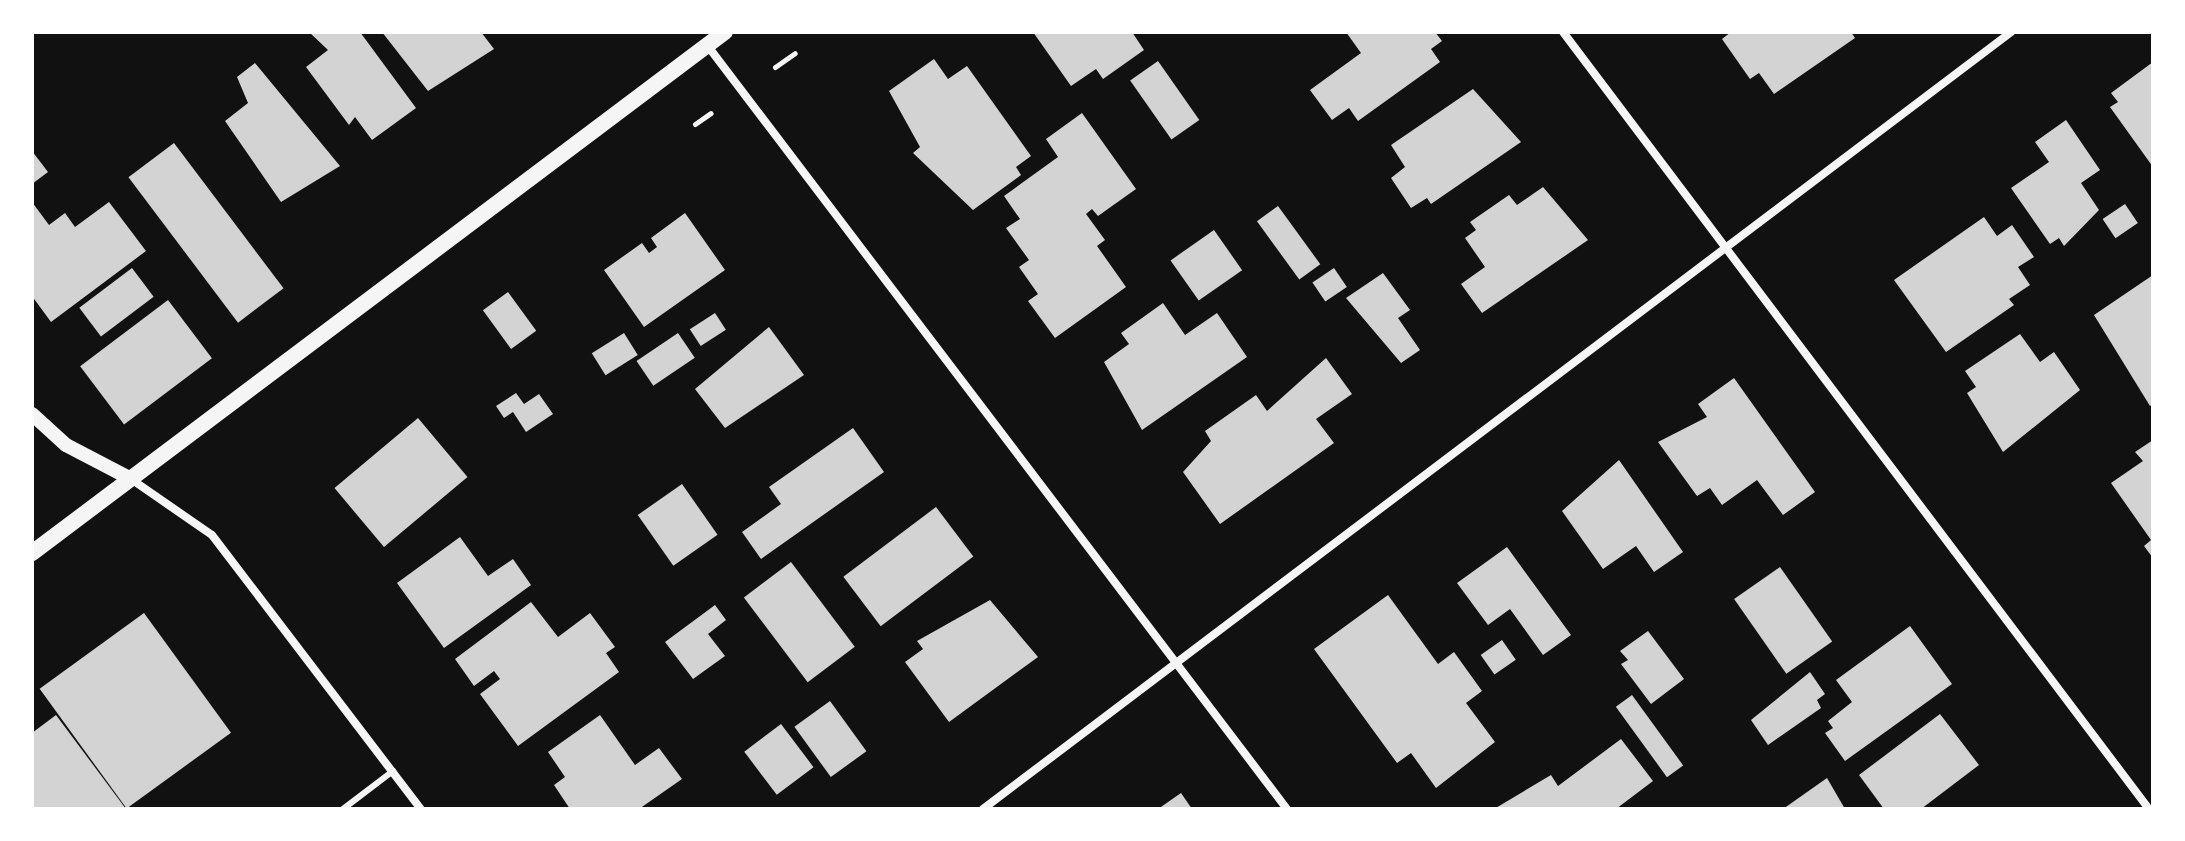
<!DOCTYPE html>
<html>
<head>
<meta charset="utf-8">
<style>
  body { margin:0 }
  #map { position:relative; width:2185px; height:841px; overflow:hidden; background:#111; font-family:Ubuntu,sans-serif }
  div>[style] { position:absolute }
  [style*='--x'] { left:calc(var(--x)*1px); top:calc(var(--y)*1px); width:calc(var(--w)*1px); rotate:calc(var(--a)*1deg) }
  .building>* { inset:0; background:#d3d3d3; transform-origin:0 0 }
  .path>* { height:5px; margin:-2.5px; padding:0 2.5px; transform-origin:2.5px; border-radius:2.5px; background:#f5f5f5 }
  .service>* { height:6px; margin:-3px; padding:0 3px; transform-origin:3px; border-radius:3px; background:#f5f5f5 }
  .minor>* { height:8px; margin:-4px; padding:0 4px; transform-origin:4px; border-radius:4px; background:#f5f5f5 }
  .tertiary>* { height:14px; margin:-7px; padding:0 7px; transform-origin:7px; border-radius:7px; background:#f5f5f5 }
  .secondary>* { height:16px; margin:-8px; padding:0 8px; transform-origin:8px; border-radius:8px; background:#f5f5f5 }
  span { translate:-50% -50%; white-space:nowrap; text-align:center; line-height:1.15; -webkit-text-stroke:8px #fff; paint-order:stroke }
  .frame { position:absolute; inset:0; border:34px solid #fff; pointer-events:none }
</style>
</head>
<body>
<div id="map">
  <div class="building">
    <div style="clip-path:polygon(309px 32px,360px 32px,416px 108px,372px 140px,355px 117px,349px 125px,306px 67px,328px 50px)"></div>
    <div style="clip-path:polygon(382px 32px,481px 32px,494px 49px,428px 91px)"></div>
    <div style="clip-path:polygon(1033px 32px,1132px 32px,1144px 50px,1103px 79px,1096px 69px,1071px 86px)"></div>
    <div style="clip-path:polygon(1346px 32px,1435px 32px,1442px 41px,1431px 49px,1440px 62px,1358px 121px,1349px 108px,1332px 120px,1310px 90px,1361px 53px)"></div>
    <div style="clip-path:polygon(1731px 32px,1851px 32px,1855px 38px,1774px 94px,1759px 73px,1750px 79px,1722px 39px)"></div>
    <div style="clip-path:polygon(934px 59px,948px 79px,967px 66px,1031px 156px,1016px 167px,1021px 175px,973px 210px,913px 153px,920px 147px,889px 91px)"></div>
    <div style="left:1158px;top:61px;width:72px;height:34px;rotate:55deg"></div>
    <div style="clip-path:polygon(2153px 62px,2153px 167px,2110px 107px,2118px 102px,2111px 93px)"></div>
    <div style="clip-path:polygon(255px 63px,340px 166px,281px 202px,225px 121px,248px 103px,237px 77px)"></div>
    <div style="clip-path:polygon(1473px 89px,1521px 142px,1431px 204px,1427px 198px,1411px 208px,1391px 178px,1405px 167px,1391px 145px)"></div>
    <div style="clip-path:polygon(1082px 113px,1136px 189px,1098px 216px,1092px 209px,1086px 214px,1105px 240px,1097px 246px,1126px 287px,1055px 338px,1028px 301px,1038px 294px,1019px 267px,1029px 260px,1006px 228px,1020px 219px,1004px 196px,1058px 157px,1046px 139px)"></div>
    <div style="clip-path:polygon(2066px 120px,2100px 170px,2081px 183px,2099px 210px,2064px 246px,2059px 238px,2050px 244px,2011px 188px,2049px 162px,2035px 142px)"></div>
    <div style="left:174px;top:143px;width:182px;height:57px;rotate:53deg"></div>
    <div style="clip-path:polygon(32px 151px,48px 172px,32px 184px)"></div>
    <div style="clip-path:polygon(1543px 187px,1588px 240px,1482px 313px,1461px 284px,1485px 267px,1465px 238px,1476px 230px,1470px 222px,1509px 195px,1517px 205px)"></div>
    <div style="clip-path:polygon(32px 202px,49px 225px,65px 213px,75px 227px,109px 202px,146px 251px,51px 322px,32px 296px)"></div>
    <div style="left:2125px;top:204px;width:23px;height:27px;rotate:56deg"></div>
    <div style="left:1278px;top:206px;width:72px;height:26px;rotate:54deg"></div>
    <div style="clip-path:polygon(685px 213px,725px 270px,644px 327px,604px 270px,642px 243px,649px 253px,657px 247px,651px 238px)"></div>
    <div style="clip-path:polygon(1984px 217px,1997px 236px,2012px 225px,2034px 257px,2018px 267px,2030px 285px,2009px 299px,2014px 305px,1946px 352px,1894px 280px)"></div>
    <div style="left:1214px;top:230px;width:49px;height:53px;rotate:55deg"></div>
    <div style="left:132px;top:268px;width:36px;height:66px;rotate:53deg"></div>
    <div style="left:1334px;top:268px;width:23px;height:26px;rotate:56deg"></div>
    <div style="clip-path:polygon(1383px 273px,1410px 310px,1398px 318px,1420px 350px,1401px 363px,1346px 298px)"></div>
    <div style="clip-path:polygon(2153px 275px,2153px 404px,2150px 406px,2094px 315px)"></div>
    <div style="left:508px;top:292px;width:48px;height:31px;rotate:54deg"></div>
    <div style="left:168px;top:300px;width:73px;height:110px;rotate:53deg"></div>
    <div style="clip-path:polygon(1163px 303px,1185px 335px,1217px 313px,1247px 357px,1142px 430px,1104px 362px,1129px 344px,1121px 333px)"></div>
    <div style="left:715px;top:313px;width:20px;height:30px;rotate:57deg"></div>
    <div style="clip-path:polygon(769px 327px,804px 375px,725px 428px,695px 389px)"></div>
    <div style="left:624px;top:333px;width:26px;height:38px;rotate:58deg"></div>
    <div style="left:678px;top:333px;width:30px;height:50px;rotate:56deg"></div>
    <div style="clip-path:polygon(2020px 334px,2040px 362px,2054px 352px,2080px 390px,2003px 452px,1967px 393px,1976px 387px,1965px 371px)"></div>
    <div style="clip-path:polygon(1326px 358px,1352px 394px,1316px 419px,1334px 443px,1220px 524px,1183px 472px,1211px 441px,1205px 431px,1256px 395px,1267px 411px)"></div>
    <div style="clip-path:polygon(1734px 378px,1815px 492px,1783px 515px,1757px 480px,1722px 505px,1710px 488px,1697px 496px,1658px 442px,1707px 417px,1698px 404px)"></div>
    <div style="clip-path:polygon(516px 393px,524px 404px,539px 394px,553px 414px,526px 432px,513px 412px,504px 418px,496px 406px)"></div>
    <div style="left:418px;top:418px;width:77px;height:109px;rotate:50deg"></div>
    <div style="clip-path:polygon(853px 428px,884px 472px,761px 559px,742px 532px,781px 504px,769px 487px)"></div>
    <div style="clip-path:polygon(2153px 440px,2153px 558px,2144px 546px,2151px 540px,2111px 483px,2143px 461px,2135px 452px)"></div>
    <div style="clip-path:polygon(1619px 460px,1683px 552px,1654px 572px,1636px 546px,1603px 569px,1562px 511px)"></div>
    <div style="left:682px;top:484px;width:62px;height:54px;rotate:55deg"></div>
    <div style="left:936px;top:507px;width:62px;height:116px;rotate:53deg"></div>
    <div style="clip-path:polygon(460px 537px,488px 576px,513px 559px,531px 585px,444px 648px,397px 583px)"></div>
    <div style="clip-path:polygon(1507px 547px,1571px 635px,1543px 655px,1510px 609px,1488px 625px,1457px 583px)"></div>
    <div style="left:791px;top:562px;width:106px;height:59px;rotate:53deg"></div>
    <div style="left:1780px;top:567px;width:91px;height:56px;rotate:55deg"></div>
    <div style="clip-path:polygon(1388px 595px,1438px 664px,1454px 652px,1482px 691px,1466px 703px,1495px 742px,1436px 788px,1411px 753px,1397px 763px,1314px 649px)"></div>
    <div style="clip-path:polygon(990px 600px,1038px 657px,949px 722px,905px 662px,923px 649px,917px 641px)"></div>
    <div style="clip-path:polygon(531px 602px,558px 637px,590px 613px,615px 647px,606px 653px,619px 672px,518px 746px,480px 694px,500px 679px,494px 671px,474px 686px,455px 659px)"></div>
    <div style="clip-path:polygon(715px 605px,726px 620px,708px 634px,725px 656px,693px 679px,665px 642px)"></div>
    <div style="left:144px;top:613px;width:148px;height:129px;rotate:54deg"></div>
    <div style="clip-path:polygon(1910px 626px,1952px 684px,1845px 761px,1825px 733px,1833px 728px,1828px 721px,1852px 702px,1836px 680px)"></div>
    <div style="clip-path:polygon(1648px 631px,1684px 679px,1651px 704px,1621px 664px,1628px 660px,1620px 651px)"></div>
    <div style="left:1502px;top:640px;width:24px;height:26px;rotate:55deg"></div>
    <div style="clip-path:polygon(1810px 672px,1825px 694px,1817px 700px,1821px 708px,1768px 745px,1751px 720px)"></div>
    <div style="left:1632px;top:695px;width:87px;height:20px;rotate:54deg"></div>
    <div style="left:830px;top:701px;width:62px;height:44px;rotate:54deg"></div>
    <div style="clip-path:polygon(1940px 714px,1979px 765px,1921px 809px,1884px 809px,1859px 775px)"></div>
    <div style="clip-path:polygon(56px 715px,126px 809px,32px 809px,32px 733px)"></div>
    <div style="clip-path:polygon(600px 715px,635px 765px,659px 748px,682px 779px,639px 809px,570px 809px,554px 785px,565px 777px,548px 752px)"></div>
    <div style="left:781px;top:724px;width:54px;height:46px;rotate:53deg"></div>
    <div style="clip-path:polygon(1621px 739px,1653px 781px,1616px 809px,1494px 809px,1551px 775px,1558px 786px)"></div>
    <div style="clip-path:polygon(1827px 778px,1845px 809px,1783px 809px)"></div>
    <div style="clip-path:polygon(1181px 793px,1192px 809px,1158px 809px)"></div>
  </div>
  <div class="path">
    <div style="--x:775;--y:67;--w:24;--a:-35"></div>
    <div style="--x:695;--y:124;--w:19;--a:-35"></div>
  </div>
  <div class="service">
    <div style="--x:343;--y:809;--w:63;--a:-37.2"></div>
  </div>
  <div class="minor">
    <div style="--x:1563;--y:32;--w:973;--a:52.98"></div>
    <div style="--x:707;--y:45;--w:959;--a:52.8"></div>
    <div style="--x:131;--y:479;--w:98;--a:34.7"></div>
    <div style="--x:212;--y:535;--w:345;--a:52.7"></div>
    <div style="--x:983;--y:809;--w:1289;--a:-37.08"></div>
  </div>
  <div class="tertiary">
    <div style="--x:32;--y:414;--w:46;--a:42.4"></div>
    <div style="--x:66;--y:445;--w:73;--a:27.6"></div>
  </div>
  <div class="secondary">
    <div style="--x:32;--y:553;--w:867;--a:-36.94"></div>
  </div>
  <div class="frame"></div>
</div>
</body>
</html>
